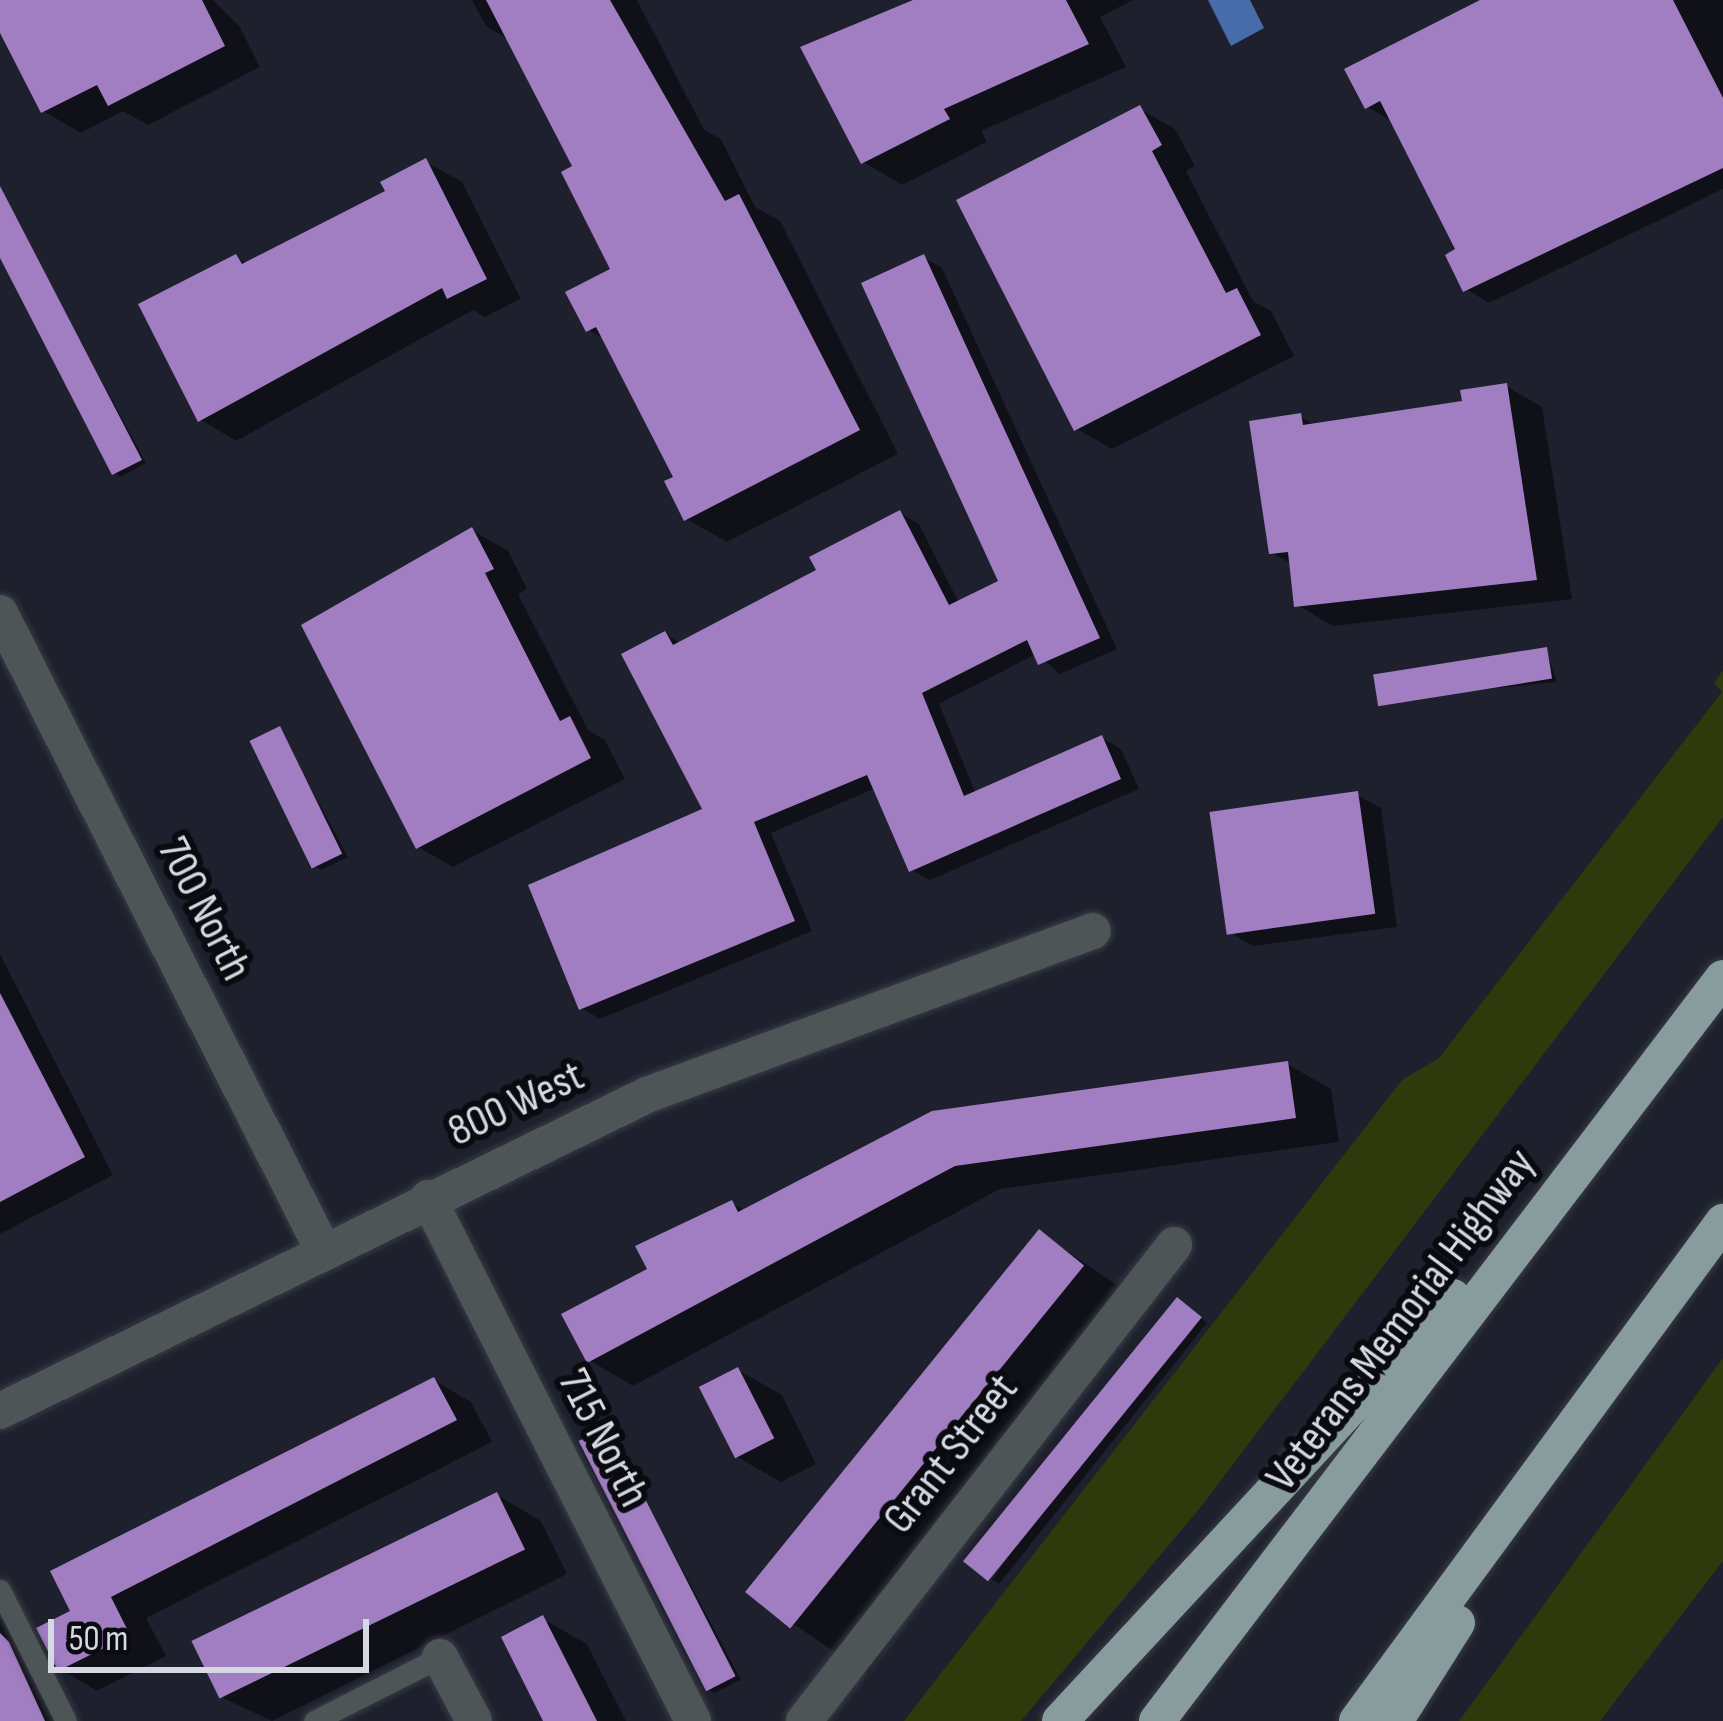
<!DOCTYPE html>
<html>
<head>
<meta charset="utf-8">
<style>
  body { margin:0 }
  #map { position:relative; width:1723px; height:1721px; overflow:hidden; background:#1e212d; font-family:"Sofia Sans Condensed",sans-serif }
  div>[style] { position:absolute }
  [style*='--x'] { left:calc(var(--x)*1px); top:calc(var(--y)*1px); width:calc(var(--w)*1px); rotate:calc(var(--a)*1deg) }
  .green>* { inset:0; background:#2f390c }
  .water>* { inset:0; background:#476ca9 }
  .shadow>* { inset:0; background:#0007; transform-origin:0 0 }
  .building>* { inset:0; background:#a17dc1; transform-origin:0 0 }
  .roads { filter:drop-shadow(0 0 3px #383b46) drop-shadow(0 0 3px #383b46) }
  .lane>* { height:21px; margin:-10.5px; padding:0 10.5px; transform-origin:10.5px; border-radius:10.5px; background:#4d5556 }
  .street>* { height:36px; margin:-18px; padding:0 18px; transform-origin:18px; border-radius:18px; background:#4d5556 }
  .highway>* { height:36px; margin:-18px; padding:0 18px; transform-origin:18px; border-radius:18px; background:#889c9e }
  span { translate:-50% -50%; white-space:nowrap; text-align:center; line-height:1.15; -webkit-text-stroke:12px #0a0b10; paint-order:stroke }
  .street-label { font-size:45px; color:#d7d9e2 }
  .scale { position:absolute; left:48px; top:1619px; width:321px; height:54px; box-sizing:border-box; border:6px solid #d7d9e2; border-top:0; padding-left:15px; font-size:36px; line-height:42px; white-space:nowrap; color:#d7d9e2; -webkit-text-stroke:9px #0a0b10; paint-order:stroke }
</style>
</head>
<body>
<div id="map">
  <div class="green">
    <div style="clip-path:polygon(1723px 670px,1723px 817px,1200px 1508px,1021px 1721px,904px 1721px,1402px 1080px,1439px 1058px,1722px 692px,1714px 683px)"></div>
    <div style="clip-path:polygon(1723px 1358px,1723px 1561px,1600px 1721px,1459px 1721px)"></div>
  </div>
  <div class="water">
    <div style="clip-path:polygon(1208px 0,1250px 0,1264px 28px,1231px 46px)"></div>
  </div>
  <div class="shadow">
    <div style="clip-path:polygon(0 0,213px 0,240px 27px,260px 67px,148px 125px,123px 111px,81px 133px,43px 111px,0 26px)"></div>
    <div style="clip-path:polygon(472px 0,637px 0,704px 130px,721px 139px,755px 207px,780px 221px,898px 454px,727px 542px,686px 519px,677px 478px,607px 341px,589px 330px,614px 270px,576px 168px,511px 41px,486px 26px)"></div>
    <div style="clip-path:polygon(919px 0,1133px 0,1100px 17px,1126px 67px,981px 131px,987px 142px,902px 185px,863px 162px,805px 48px)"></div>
    <div style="clip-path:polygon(1487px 0,1723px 0,1723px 189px,1489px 303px,1466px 289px,1459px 251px,1390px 120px,1367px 107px)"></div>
    <div style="clip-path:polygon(1140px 109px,1175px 129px,1195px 166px,1186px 171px,1253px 301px,1271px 311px,1294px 356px,1112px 449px,1077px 429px)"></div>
    <div style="clip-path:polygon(426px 162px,462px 182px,521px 299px,485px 317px,473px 310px,236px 441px,201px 420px,236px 258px,248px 264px,389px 192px)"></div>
    <div style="clip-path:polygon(31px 249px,146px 463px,121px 477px,114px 473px)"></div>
    <div style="clip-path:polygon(923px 257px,942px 268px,1117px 649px,1060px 674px,1036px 654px,939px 704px,976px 794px,1102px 738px,1121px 749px,1139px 789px,930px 880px,911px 870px,876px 788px,771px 833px,812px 931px,600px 1019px,581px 1008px,706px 811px,665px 634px,682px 644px,820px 572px,900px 513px,919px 524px,959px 603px,1002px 583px)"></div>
    <div style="clip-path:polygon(1506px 386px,1542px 407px,1572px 599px,1333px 626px,1297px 605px,1292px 564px,1272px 553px,1301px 417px,1317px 426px,1465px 404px)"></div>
    <div style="clip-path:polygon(472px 530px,508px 551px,527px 589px,518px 594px,588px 730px,605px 740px,625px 779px,453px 867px,418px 847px)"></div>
    <div style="clip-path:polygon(1546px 650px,1557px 682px,1379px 700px)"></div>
    <div style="clip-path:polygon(279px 729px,348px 857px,321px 870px,315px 866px)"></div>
    <div style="clip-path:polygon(1357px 795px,1381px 808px,1397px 927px,1253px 946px,1229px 932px)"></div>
    <div style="clip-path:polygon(0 954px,113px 1175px,0 1234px)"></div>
    <div style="clip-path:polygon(1287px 1064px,1331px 1089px,1339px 1142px,1000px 1189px,633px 1386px,589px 1360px,651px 1270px,732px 1204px,746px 1211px)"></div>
    <div style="left:1040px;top:1233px;width:104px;height:462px;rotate:34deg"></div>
    <div style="clip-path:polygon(1184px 1305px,1207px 1323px,999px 1584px,992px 1580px)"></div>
    <div style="clip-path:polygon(738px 1370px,782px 1395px,816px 1464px,781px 1482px,737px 1457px)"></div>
    <div style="clip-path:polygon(434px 1380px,471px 1402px,492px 1442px,146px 1618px,166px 1656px,97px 1691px,60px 1669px,75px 1612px)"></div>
    <div style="clip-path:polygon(608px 1429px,741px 1680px,714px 1693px,708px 1689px)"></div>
    <div style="clip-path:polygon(497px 1495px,541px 1521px,567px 1574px,272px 1721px,223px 1698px)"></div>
    <div style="clip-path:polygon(0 1618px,30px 1635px,74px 1721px,0 1721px)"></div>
    <div style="clip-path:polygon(543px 1619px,587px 1644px,626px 1721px,547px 1721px)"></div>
  </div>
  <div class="building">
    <div style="clip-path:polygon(0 0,202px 0,225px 46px,108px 106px,97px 85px,41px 113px,0 33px)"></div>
    <div style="clip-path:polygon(486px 0,610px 0,725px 201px,739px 194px,860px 430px,684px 521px,664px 481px,673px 477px,596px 327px,586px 332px,565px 292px,610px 269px,561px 172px,572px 166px)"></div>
    <div style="clip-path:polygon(913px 0,1066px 0,1089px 44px,944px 109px,950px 119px,861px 164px,800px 47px)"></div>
    <div style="clip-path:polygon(1480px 0,1673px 0,1723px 98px,1723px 168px,1463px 292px,1445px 255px,1455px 249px,1380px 101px,1365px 109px,1344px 69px)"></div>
    <div style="clip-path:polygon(1140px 105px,1162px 145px,1152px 151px,1226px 293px,1237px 288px,1261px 335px,1074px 431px,956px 200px)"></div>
    <div style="clip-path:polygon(426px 158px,487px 279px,447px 299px,442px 288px,198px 422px,138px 304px,236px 254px,242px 264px,385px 191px,380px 182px)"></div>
    <div style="clip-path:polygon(0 186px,142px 460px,112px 475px,0 258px)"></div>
    <div style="clip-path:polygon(924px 254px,1100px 638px,1038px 665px,1027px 640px,922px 693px,964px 796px,1102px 735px,1121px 779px,909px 872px,867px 775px,754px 822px,795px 921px,579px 1010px,528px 885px,702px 809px,621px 654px,665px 631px,673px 645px,816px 570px,809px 557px,900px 510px,949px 605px,998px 581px,861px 283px)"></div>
    <div style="clip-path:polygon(1507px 383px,1537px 580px,1294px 607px,1288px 552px,1269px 554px,1249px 421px,1301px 413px,1303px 425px,1462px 401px,1460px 390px)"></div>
    <div style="clip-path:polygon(472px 527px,494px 569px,485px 573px,560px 721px,570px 716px,591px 758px,416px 849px,301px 625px)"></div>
    <div style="left:1547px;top:647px;width:32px;height:176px;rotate:81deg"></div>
    <div style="left:280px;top:726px;width:142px;height:34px;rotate:64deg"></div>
    <div style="left:1358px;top:791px;width:124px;height:150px;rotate:82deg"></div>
    <div style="clip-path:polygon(0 993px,85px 1157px,0 1202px)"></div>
    <div style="clip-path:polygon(1288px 1061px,1296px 1118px,955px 1166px,587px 1363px,561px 1314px,647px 1269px,635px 1246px,732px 1200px,738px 1212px,932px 1111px)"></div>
    <div style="left:1039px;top:1229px;width:58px;height:467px;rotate:39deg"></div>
    <div style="left:1177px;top:1297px;width:32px;height:340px;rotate:39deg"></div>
    <div style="left:738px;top:1367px;width:80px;height:44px;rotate:63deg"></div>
    <div style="clip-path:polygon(434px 1377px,457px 1420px,111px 1597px,130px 1635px,58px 1671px,36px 1628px,70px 1611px,50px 1571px)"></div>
    <div style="left:608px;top:1426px;width:281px;height:33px;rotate:63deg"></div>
    <div style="left:497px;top:1492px;width:64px;height:340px;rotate:64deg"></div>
    <div style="clip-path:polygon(543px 1615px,597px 1721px,543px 1721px,501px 1637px)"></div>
    <div style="clip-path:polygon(0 1633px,9px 1642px,45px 1721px,0 1721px)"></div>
  </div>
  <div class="roads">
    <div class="lane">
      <div style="--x:0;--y:1590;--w:147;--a:63.3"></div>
      <div style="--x:314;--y:1721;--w:141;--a:-26.9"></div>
    </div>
    <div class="street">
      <div style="--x:0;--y:613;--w:712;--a:63.11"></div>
      <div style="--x:428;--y:1198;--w:586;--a:63.13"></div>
      <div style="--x:0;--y:1411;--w:720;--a:-26.03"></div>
      <div style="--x:647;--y:1095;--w:475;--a:-20.2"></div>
      <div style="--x:440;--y:1657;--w:72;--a:62"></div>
      <div style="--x:804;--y:1721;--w:603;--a:-52.14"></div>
    </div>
    <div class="highway">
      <div style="--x:1060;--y:1721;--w:578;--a:-47.17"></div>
      <div style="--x:1157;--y:1721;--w:934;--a:-52.7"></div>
      <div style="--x:1357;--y:1721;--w:619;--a:-53.74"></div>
      <div style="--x:1395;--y:1721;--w:116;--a:-57.7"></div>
    </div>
  </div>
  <div class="street-label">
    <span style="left:204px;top:909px;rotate:63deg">700 North</span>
    <span style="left:516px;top:1104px;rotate:-25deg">800 West</span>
    <span style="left:1401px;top:1320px;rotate:-53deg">Veterans Memorial Highway</span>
    <span style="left:603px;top:1438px;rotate:63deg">715 North</span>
    <span style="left:951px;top:1454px;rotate:-52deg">Grant Street</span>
  </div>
  <div class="scale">50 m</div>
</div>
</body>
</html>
